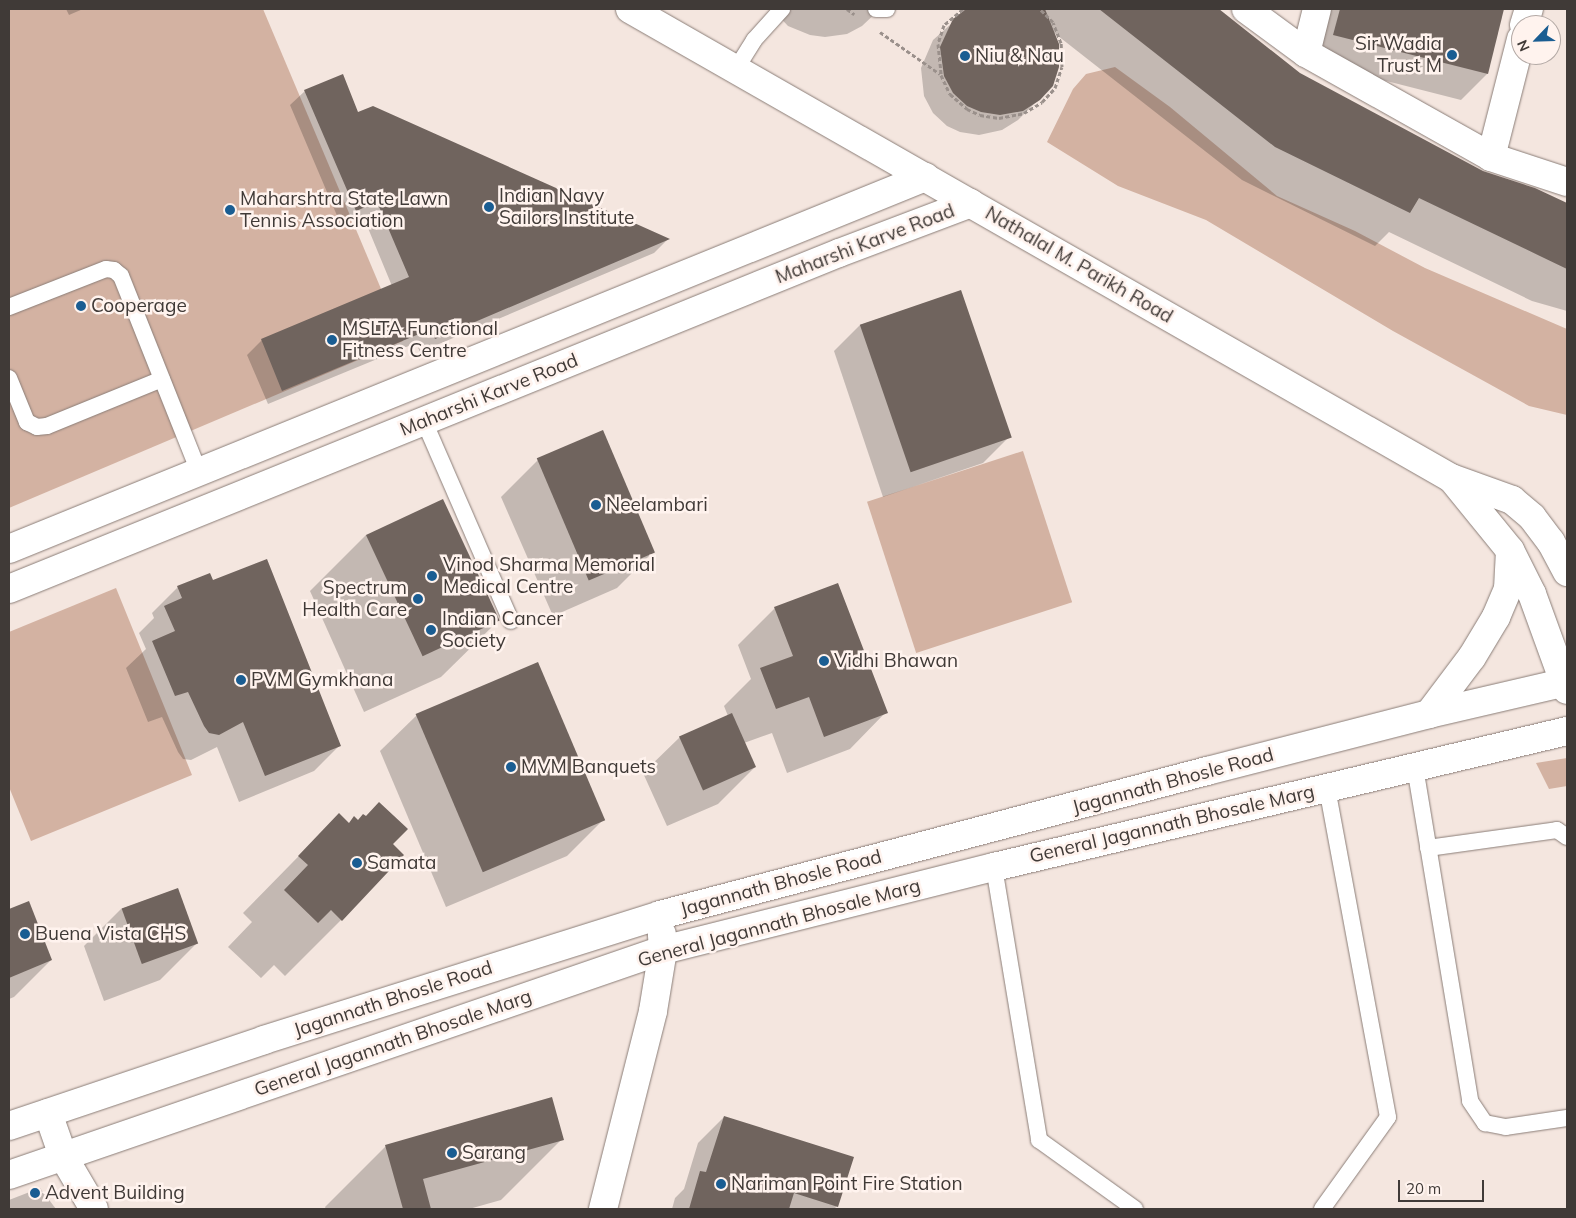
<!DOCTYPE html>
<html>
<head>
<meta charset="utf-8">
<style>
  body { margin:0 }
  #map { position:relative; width:1576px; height:1218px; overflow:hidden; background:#f4e6df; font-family:Mulish,sans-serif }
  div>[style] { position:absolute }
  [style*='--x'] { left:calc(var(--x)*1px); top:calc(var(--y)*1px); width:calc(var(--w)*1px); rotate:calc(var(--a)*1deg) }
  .green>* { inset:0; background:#d3b2a2; transform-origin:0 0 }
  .shadow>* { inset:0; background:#0003 }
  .building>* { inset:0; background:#70645e; transform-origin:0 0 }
  .path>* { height:3px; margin-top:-1.5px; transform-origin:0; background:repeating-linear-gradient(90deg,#9a908b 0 4px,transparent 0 6.5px) }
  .roads { filter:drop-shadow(0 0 1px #8a7d77) drop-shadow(0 0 1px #8a7d77) }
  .lane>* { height:16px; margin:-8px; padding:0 8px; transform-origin:8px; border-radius:8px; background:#fff }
  .street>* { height:28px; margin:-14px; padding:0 14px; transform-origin:14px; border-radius:14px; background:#fff }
  .secondary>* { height:28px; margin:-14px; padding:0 14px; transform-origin:14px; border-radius:14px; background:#fff }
  .dots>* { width:14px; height:14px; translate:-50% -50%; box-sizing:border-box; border:2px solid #fff3ee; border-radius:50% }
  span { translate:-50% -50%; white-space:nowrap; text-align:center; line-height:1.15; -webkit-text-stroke:5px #fff3ee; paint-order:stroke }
  .poi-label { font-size:19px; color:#403a37 }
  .right { translate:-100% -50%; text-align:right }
  .left { translate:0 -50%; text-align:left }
  .street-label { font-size:19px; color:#403a37 }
  .frame { position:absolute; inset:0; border:10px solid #403a37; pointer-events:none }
  .north { position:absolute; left:1511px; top:15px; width:50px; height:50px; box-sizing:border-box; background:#fff3ee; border:1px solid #b3a9a5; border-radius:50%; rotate:246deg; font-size:14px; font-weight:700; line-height:20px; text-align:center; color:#403a37 }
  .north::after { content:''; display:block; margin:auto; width:18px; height:22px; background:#1a5d92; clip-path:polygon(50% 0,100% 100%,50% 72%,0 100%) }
  .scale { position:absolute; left:1398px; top:1180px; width:86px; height:22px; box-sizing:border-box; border:2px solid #403a37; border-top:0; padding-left:6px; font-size:15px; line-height:18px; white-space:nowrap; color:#403a37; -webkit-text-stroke:4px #fff3ee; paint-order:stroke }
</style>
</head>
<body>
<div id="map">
  <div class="green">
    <div style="clip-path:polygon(9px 9px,263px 9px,403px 341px,9px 508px)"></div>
    <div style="clip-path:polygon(1115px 67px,1170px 107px,1277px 196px,1355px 231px,1425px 268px,1567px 329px,1567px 415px,1529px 406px,1393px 331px,1206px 220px,1118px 186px,1047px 142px,1073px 89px,1086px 74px)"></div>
    <div style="left:1023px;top:451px;width:159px;height:164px;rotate:72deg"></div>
    <div style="clip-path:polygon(116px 588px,192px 775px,31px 841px,9px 787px,9px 632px)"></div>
    <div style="clip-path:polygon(1567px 758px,1567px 786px,1549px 789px,1536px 763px)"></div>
  </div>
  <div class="shadow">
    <div style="clip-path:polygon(66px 9px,83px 9px,69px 15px)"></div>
    <div style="clip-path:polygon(772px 9px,880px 9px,862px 26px,847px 34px,825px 37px,810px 35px,788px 26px)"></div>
    <div style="clip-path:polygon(968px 9px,1035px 9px,1040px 14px,1038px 9px,1217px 9px,1299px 75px,1483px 172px,1535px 189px,1567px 204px,1567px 311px,1532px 301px,1389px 232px,1375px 246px,1242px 180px,1053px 32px,1039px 99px,1018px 120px,1002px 130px,979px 135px,960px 132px,947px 126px,933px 113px,924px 96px,921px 68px,933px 40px)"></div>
    <div style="clip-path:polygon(1321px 9px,1503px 9px,1487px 74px,1461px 100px,1308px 61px)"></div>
    <div style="clip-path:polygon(305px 91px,358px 113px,668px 239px,654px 253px,420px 352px,416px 343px,268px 404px,247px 355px,262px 340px,392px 286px,363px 216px,341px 225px,290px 105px)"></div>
    <div style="clip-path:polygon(961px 291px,1009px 437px,983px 463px,883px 497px,834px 351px,860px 325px)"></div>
    <div style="clip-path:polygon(538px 460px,654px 551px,617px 588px,553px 616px,501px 497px)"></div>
    <div style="clip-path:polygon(366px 535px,498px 621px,441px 677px,364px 712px,310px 591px)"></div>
    <div style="clip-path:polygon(213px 582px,340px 745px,314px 771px,239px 802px,217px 747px,191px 760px,183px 759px,178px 752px,162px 717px,148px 722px,126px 668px,146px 649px,139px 633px,154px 618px,152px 613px,178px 587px)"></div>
    <div style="clip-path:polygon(775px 608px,886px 712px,850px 749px,787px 773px,772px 733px,744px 743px,755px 767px,718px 804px,667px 826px,643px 773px,680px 737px,728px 716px,724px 706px,751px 679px,738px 645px)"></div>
    <div style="clip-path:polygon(417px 715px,603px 820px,567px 856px,446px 907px,380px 751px)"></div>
    <div style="clip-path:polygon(339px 815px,348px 824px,392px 844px,341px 920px,285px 976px,274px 965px,261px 978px,228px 947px,252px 922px,243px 913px)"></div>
    <div style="clip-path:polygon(177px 889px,197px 943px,160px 980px,104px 1001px,84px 946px,121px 909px)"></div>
    <div style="clip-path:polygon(28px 902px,51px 960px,14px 997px,9px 999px,9px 910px)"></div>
    <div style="clip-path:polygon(724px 1117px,837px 1206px,834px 1209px,672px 1209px,675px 1198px,684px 1189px,698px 1143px)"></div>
    <div style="clip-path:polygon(562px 1139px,501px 1200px,469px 1209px,326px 1209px,325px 1207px,386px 1146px)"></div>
    <div style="clip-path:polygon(40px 1188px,56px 1209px,9px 1209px,9px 1200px)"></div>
  </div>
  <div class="building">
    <div style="clip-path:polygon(966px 9px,1045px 9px,1059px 44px,1059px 67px,1053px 86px,1040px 100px,1023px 111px,1000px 115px,981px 112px,967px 106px,953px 93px,944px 76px,940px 47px,953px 19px)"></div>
    <div style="clip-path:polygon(1099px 9px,1219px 9px,1300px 73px,1483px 171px,1535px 188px,1567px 203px,1567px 269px,1419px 198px,1410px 213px,1275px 147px)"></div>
    <div style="clip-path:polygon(1340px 9px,1504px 9px,1488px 74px,1333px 35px)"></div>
    <div style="clip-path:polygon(343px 74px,358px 112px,373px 106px,670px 239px,435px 339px,431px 329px,282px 391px,261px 339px,409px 277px,377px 202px,356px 211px,304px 90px)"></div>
    <div style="left:961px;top:290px;width:156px;height:107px;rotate:71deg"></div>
    <div style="left:603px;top:430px;width:133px;height:72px;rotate:67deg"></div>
    <div style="left:443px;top:499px;width:134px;height:85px;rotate:65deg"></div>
    <div style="clip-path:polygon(267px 559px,341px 746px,265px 776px,243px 722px,219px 735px,209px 733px,204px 726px,188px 692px,175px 696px,152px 641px,175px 631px,164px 606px,182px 598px,177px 586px,210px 573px,213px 580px)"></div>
    <div style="clip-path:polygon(838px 583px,888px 713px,824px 737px,809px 697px,776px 709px,760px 668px,793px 656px,774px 607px)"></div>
    <div style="left:538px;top:662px;width:172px;height:133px;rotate:67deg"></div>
    <div style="left:732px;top:713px;width:59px;height:58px;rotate:66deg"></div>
    <div style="clip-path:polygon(379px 802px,408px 829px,393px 844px,404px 855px,342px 921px,331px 910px,318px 923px,284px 890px,308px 865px,298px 856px,339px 813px,349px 823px,354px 816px,358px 820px,363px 814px,366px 816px)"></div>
    <div style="left:178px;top:888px;width:59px;height:60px;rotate:70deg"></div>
    <div style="clip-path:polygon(29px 901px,52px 960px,9px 978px,9px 909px)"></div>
    <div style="clip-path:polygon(552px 1097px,564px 1140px,423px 1179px,431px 1209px,403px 1209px,385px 1145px)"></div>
    <div style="clip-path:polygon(724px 1116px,854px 1157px,838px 1207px,794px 1193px,789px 1209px,689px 1209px,700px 1171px,706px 1172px)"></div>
  </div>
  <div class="path">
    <div style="--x:847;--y:9;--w:9;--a:36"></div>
    <div style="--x:963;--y:9;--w:25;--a:140"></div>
    <div style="--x:944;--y:25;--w:20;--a:108"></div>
    <div style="--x:938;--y:44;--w:31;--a:84"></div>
    <div style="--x:941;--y:75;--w:21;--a:65"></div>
    <div style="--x:950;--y:94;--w:23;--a:41"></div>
    <div style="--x:967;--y:109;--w:14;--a:25"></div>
    <div style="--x:980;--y:115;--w:19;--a:9"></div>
    <div style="--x:999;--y:118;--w:25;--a:-11"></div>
    <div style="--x:1024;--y:113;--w:21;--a:-31"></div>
    <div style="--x:1042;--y:102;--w:19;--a:-47"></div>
    <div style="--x:1055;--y:88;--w:22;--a:-72"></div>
    <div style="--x:1062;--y:67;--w:24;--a:-92"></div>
    <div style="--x:1061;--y:43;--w:22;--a:-111"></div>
    <div style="--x:1053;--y:22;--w:18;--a:-135"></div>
    <div style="--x:880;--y:32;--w:73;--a:35"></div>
  </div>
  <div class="roads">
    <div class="lane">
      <div style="--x:876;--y:9;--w:11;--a:0"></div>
      <div style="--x:736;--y:69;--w:34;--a:-58"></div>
      <div style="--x:754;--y:40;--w:42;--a:-47.9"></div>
      <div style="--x:9;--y:307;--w:104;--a:-21.4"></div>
      <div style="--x:106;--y:269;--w:8;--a:7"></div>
      <div style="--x:114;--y:270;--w:9;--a:41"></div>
      <div style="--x:121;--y:276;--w:211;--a:68.3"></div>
      <div style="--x:9;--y:378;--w:48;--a:67.8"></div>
      <div style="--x:27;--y:422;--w:11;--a:27"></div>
      <div style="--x:37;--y:427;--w:10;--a:-6"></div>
      <div style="--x:47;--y:426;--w:124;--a:-22.2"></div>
      <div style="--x:424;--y:421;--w:218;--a:66.5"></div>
      <div style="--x:1415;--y:767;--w:338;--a:80.6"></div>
      <div style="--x:1470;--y:1101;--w:27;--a:56"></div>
      <div style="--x:1485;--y:1123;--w:21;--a:11"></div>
      <div style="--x:1506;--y:1127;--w:62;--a:-8.4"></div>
      <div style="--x:1428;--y:848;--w:130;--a:-7.9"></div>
      <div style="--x:1557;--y:830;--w:12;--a:35"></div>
      <div style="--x:994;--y:867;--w:277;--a:80.6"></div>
      <div style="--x:1039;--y:1140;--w:118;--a:35.7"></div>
      <div style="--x:1322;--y:1209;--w:113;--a:-54.3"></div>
      <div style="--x:1388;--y:1117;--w:335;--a:-100.5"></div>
    </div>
    <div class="street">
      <div style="--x:1246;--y:9;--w:74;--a:36.3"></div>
      <div style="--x:1306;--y:53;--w:212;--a:29.3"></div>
      <div style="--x:1491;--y:157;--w:80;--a:18.2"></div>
      <div style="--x:1524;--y:25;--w:17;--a:-73"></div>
      <div style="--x:1306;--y:53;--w:45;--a:-76"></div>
      <div style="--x:1491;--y:157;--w:122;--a:-75.7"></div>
      <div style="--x:48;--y:1113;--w:46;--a:70.8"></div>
      <div style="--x:63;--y:1156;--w:61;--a:59.7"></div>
    </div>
    <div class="secondary">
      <div style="--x:630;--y:9;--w:946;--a:29.74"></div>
      <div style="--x:1451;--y:478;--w:65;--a:19.8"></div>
      <div style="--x:1512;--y:500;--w:26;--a:40"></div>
      <div style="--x:1532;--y:517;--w:31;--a:53"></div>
      <div style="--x:1551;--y:542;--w:34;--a:62"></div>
      <div style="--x:1452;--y:479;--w:92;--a:50.8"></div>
      <div style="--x:1510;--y:550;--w:49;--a:63.4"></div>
      <div style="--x:1532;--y:594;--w:102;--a:70"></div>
      <div style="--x:9;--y:549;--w:989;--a:-22.1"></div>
      <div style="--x:9;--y:589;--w:895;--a:-22.04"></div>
      <div style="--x:839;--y:253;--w:141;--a:-20.7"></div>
      <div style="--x:1429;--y:714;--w:71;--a:-53"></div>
      <div style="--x:1472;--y:657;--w:47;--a:-59"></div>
      <div style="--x:1496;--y:617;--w:30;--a:-67"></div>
      <div style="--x:1508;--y:589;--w:37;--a:-87"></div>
      <div style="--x:9;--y:1126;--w:269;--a:-18.6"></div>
      <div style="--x:264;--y:1040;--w:415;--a:-17.5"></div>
      <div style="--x:660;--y:915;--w:566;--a:-14.75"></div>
      <div style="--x:1207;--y:771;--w:229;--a:-14.4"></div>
      <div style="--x:1429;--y:714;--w:142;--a:-13.1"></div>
      <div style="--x:9;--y:1175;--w:692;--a:-18.99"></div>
      <div style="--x:663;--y:950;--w:341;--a:-14.1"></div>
      <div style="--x:994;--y:867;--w:589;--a:-13.35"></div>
      <div style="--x:603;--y:1209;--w:204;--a:-75.8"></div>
      <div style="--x:653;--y:1011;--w:62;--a:-80.7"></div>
      <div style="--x:663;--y:950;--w:16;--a:-94"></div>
    </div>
  </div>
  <div class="dots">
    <div style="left:1452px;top:55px;background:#1a5d92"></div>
    <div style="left:965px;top:56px;background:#1a5d92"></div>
    <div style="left:489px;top:207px;background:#1a5d92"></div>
    <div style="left:230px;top:210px;background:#1a5d92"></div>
    <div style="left:81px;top:306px;background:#1a5d92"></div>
    <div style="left:332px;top:340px;background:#1a5d92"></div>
    <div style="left:596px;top:505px;background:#1a5d92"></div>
    <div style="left:432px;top:576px;background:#1a5d92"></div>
    <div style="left:418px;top:599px;background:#1a5d92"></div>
    <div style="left:431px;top:630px;background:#1a5d92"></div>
    <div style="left:824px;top:661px;background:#1a5d92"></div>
    <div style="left:241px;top:680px;background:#1a5d92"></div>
    <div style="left:511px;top:767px;background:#1a5d92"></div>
    <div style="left:357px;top:863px;background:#1a5d92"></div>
    <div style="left:25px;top:934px;background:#1a5d92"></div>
    <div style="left:452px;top:1153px;background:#1a5d92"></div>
    <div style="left:721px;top:1184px;background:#1a5d92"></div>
    <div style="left:35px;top:1193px;background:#1a5d92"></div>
  </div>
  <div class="poi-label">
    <span class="right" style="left:1442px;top:55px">Sir Wadia<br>Trust M</span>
    <span class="left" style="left:975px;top:56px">Niu &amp; Nau</span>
    <span class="left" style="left:499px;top:207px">Indian Navy<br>Sailors Institute</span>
    <span class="left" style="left:240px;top:210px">Maharshtra State Lawn<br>Tennis Association</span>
    <span class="left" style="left:91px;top:306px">Cooperage</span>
    <span class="left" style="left:342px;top:340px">MSLTA Functional<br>Fitness Centre</span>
    <span class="left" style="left:606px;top:505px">Neelambari</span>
    <span class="left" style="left:443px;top:576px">Vinod Sharma Memorial<br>Medical Centre</span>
    <span class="right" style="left:407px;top:599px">Spectrum<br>Health Care</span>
    <span class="left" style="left:442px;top:630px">Indian Cancer<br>Society</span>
    <span class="left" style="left:834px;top:661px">Vidhi Bhawan</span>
    <span class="left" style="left:251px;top:680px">PVM Gymkhana</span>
    <span class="left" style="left:521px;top:767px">MVM Banquets</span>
    <span class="left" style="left:367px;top:863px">Samata</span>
    <span class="left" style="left:35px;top:934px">Buena Vista CHS</span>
    <span class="left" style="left:462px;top:1153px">Sarang</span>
    <span class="left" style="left:731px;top:1184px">Nariman Point Fire Station</span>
    <span class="left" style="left:45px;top:1193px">Advent Building</span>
  </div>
  <div class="street-label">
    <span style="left:865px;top:244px;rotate:-21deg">Maharshi Karve Road</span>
    <span style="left:1079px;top:265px;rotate:30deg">Nathalal M. Parikh Road</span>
    <span style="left:489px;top:395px;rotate:-22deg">Maharshi Karve Road</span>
    <span style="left:1173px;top:781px;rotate:-15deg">Jagannath Bhosle Road</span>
    <span style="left:1172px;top:824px;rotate:-13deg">General Jagannath Bhosale Marg</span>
    <span style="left:781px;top:883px;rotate:-15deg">Jagannath Bhosle Road</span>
    <span style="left:779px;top:923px;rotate:-15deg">General Jagannath Bhosale Marg</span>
    <span style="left:393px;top:999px;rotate:-18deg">Jagannath Bhosle Road</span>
    <span style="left:393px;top:1043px;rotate:-19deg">General Jagannath Bhosale Marg</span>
  </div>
  <div class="frame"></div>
  <div class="north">N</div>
  <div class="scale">20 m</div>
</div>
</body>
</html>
